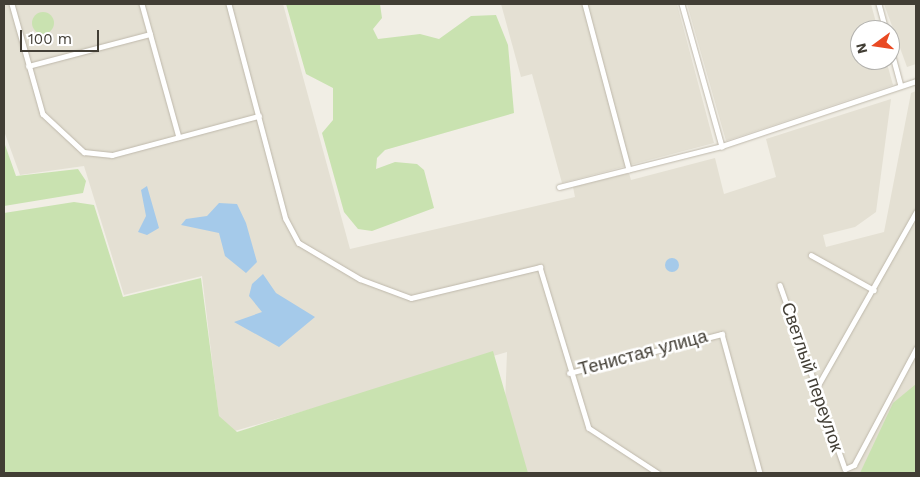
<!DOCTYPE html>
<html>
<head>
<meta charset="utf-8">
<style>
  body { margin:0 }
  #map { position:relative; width:920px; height:477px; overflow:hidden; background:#f1eee5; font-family:"Work Sans",sans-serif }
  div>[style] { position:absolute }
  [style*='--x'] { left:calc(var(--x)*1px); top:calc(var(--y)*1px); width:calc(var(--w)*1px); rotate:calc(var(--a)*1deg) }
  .residential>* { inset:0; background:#e4e0d3 }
  .green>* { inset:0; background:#c9e2b0 }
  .round { border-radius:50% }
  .water>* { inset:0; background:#a5caea }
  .roads { filter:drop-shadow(0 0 1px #beb8ab) drop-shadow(0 0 1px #beb8ab) }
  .street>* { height:4.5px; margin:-2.25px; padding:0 2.25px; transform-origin:2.25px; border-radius:2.25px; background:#fff }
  span { translate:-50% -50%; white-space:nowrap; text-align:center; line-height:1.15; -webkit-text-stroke:5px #fff; paint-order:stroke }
  .street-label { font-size:18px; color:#423e35 }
  .frame { position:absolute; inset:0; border:5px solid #423e35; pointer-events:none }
  .north { position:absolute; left:850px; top:20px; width:50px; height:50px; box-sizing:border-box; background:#fff; border:1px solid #b3b2ae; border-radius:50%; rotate:256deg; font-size:14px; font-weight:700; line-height:20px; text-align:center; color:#423e35 }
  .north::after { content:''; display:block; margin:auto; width:18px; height:22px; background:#e94a23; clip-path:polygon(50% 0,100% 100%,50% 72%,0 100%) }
  .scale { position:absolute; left:20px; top:30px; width:79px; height:22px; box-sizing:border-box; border:2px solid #423e35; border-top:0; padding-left:6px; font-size:15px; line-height:18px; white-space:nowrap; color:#423e35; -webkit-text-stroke:4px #fff; paint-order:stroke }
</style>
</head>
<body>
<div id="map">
  <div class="residential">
    <div style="clip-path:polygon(4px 4px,283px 4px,350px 249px,575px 197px,573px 187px,629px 173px,631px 180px,715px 158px,724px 194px,776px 177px,766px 139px,891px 99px,876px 212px,855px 227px,823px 235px,826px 247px,884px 232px,911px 93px,916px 91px,916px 473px,523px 473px,505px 404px,507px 352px,221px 435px,202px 276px,124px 295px,84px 166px,20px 175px,4px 131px)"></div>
    <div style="clip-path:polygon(501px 4px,677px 4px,714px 143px,562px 183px,532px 74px,521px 77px)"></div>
    <div style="clip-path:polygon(687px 4px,871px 4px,878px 30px,860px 30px,860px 60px,886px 60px,893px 85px,726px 141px)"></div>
    <div style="clip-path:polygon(884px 4px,916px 4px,916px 64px,907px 67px)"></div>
  </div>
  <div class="green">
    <div style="clip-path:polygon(286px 4px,380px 4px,382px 18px,373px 29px,378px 39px,420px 34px,439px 39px,471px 16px,496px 15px,508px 45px,514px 113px,385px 150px,377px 158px,376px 169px,395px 162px,417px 164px,424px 170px,434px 208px,372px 231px,358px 229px,344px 212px,322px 133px,333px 120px,333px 88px,306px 74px)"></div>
    <div class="round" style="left:32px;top:12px;width:22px;height:22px"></div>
    <div style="clip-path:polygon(4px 142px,16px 176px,78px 169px,86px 181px,83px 193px,4px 206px)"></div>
    <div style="clip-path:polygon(74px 202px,94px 205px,123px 297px,201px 278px,219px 416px,237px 432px,493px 351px,528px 473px,4px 473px,4px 213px)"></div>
    <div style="clip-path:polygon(916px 384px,916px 473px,860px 473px,893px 403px)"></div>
  </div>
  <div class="water">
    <div style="clip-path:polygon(147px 186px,159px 228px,147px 235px,138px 232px,146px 216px,141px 190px)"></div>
    <div style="clip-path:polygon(219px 203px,237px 204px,246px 223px,257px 262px,246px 273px,225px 256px,219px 233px,181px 225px,186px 219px,207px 216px)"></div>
    <div class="round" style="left:665px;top:258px;width:14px;height:14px"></div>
    <div style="clip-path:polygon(263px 274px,276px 293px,315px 317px,279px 347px,234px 322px,262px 312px,249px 296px,252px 284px)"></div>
  </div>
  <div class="roads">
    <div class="street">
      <div style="--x:12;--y:4;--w:114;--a:74.3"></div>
      <div style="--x:43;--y:114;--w:56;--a:42.8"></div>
      <div style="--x:84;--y:152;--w:28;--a:6"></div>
      <div style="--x:112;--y:155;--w:152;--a:-14.9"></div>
      <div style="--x:142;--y:4;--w:138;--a:74.5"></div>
      <div style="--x:229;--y:4;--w:222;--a:75.2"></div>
      <div style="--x:286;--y:219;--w:27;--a:62"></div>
      <div style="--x:299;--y:243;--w:71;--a:30.5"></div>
      <div style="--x:360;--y:279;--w:54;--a:20.4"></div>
      <div style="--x:411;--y:298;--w:133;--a:-13.5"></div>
      <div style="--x:540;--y:267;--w:168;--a:73.1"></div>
      <div style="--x:589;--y:428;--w:82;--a:33.1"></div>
      <div style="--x:585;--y:4;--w:171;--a:75.1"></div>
      <div style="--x:682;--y:4;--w:148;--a:74.3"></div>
      <div style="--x:879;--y:4;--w:27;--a:75"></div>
      <div style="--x:890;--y:45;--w:42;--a:75"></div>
      <div style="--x:28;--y:66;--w:126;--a:-14.7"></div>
      <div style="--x:559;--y:187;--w:168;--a:-14.1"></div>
      <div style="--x:722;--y:146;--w:205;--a:-18.5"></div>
      <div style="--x:811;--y:255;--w:72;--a:29.1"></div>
      <div style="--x:780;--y:285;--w:195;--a:70.5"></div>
      <div style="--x:845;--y:469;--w:10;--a:-24"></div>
      <div style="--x:854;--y:465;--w:132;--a:-61.9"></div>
      <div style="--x:569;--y:373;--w:158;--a:-14.3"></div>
      <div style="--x:722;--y:334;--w:144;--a:74.7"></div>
      <div style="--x:816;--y:389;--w:203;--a:-60.5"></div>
    </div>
  </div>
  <div class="street-label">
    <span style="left:643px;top:353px;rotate:-15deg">Тенистая улица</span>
    <span style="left:812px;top:377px;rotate:71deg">Светлый переулок</span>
  </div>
  <div class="frame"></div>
  <div class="north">N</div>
  <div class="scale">100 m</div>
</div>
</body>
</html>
